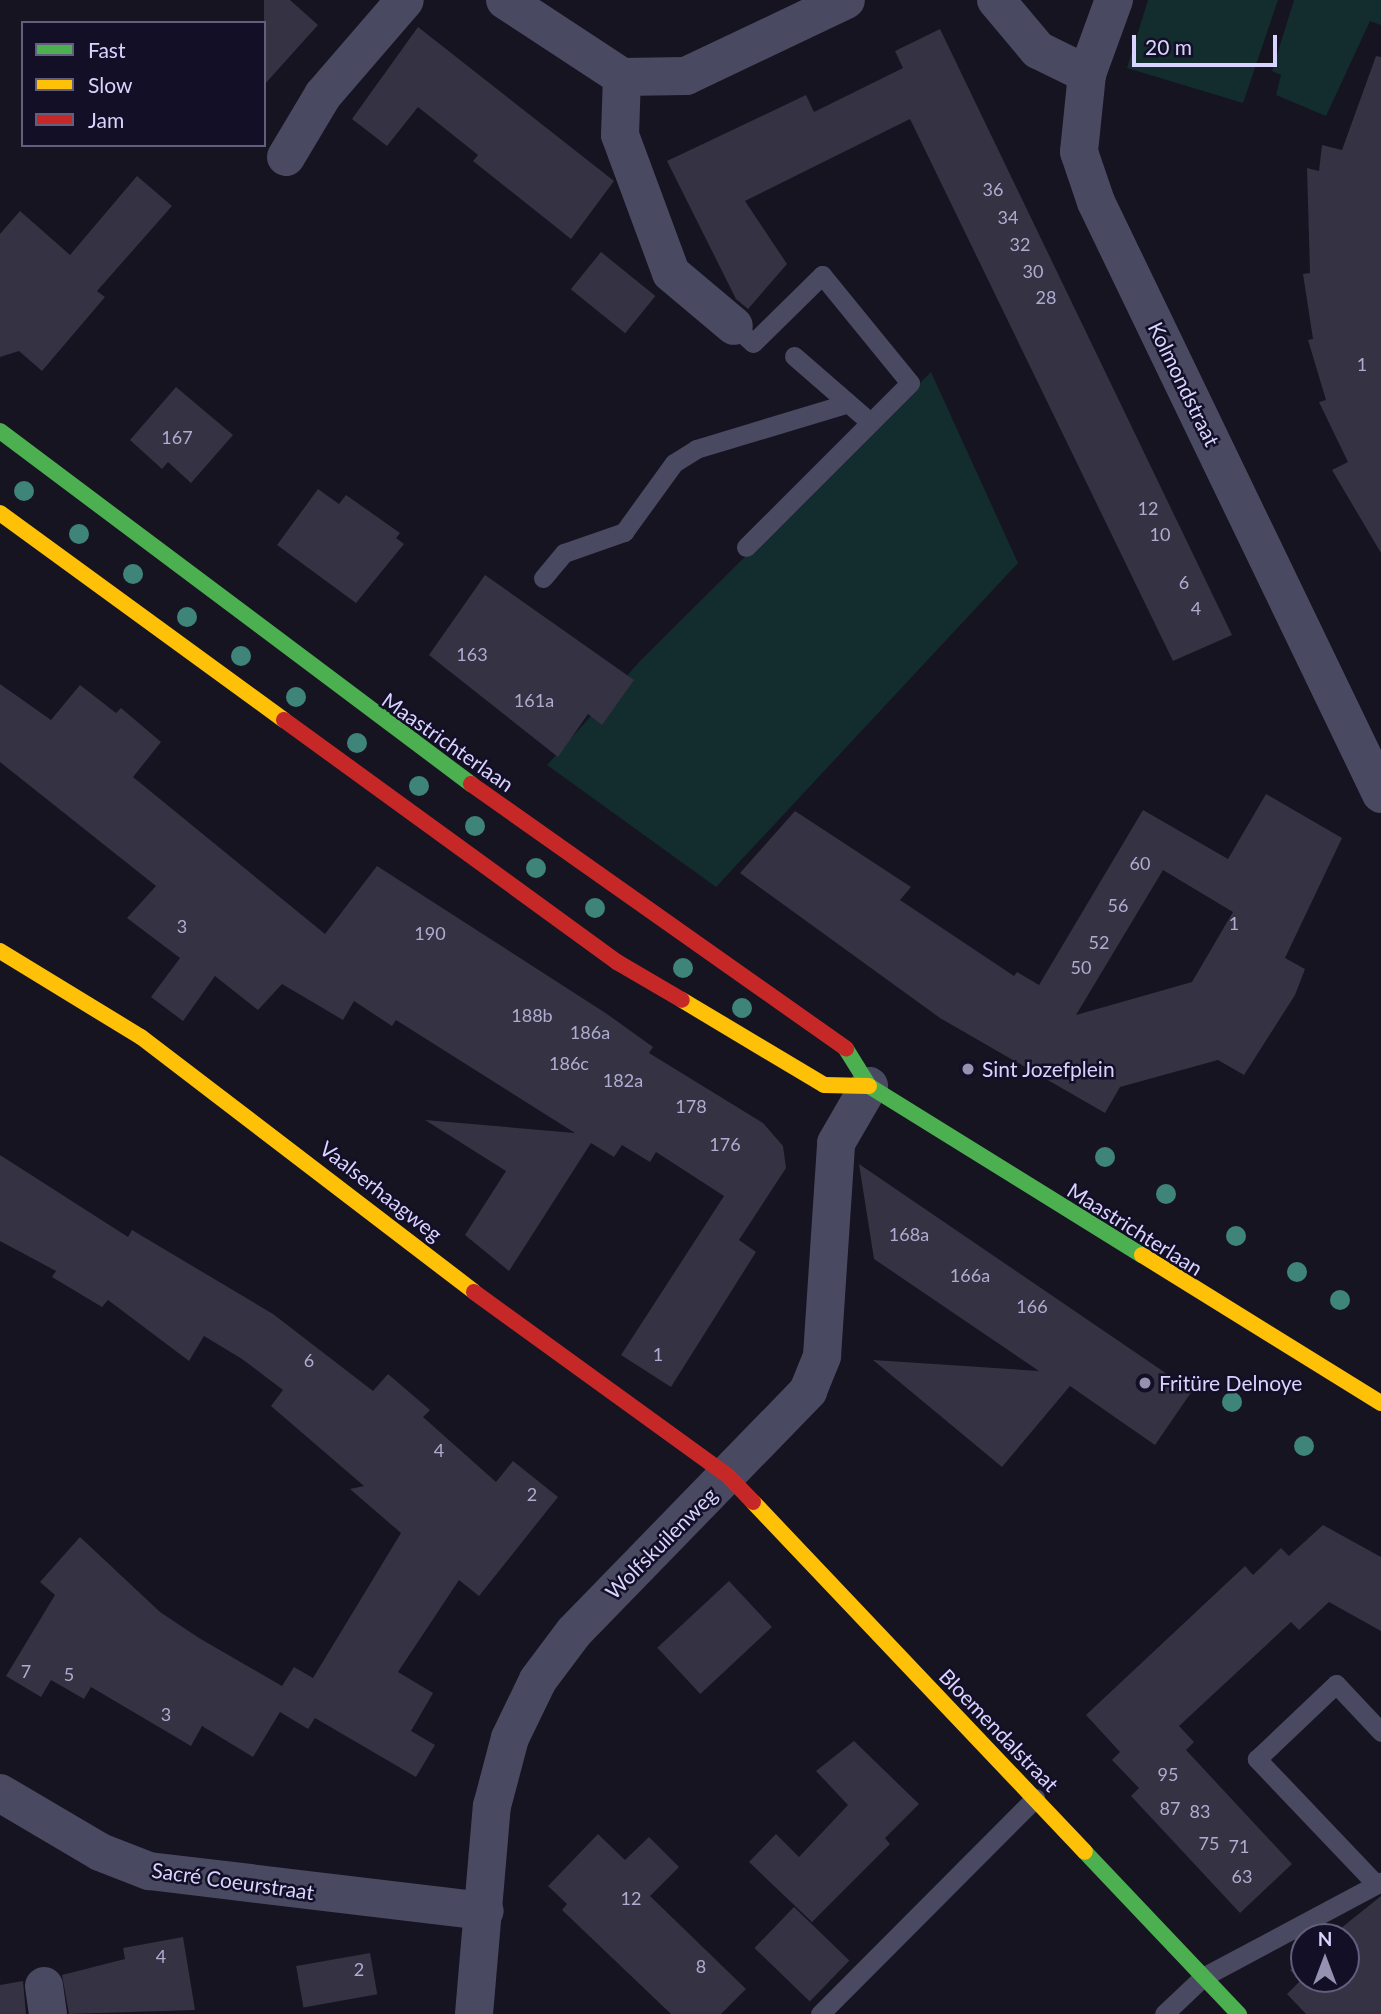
<!DOCTYPE html>
<html>
<head>
<meta charset="utf-8">
<style>
  body { margin:0 }
  #map { position:relative; width:1381px; height:2014px; overflow:hidden; background:#161421; font-family:Lato,sans-serif }
  div>[style] { position:absolute }
  [style*='--x'] { left:calc(var(--x)*1px); top:calc(var(--y)*1px); width:calc(var(--w)*1px); rotate:calc(var(--a)*1deg) }
  .green>* { inset:0; background:#132c2d }
  .building>* { inset:0; background:#343243; transform-origin:0 0 }
  .lane>* { height:19px; margin:-9.5px; padding:0 9.5px; transform-origin:9.5px; border-radius:9.5px; background:#4a4962 }
  .street>* { height:38px; margin:-19px; padding:0 19px; transform-origin:19px; border-radius:19px; background:#4a4962 }
  .fast>* { height:16px; margin:-8px; padding:0 8px; transform-origin:8px; border-radius:8px; background:#4caf50 }
  .slow>* { height:16px; margin:-8px; padding:0 8px; transform-origin:8px; border-radius:8px; background:#ffc107 }
  .jam>* { height:16px; margin:-8px; padding:0 8px; transform-origin:8px; border-radius:8px; background:#c62828 }
  .trees>* { width:20px; height:20px; margin:-10px; border-radius:50%; background:#3e8478 }
  .dots>* { width:19px; height:19px; translate:-50% -50%; box-sizing:border-box; border:4px solid #130f26; border-radius:50% }
  span { translate:-50% -50%; white-space:nowrap; text-align:center; line-height:1.15; -webkit-text-stroke:5px #130f26; paint-order:stroke }
  .number-label { font-size:18px; color:#b0acd0 }
  .number-label span { -webkit-text-stroke-width:0 }
  .street-label { font-size:21px; color:#d9d4ff }
  .poi-label { font-size:21px; color:#d9d4ff }
  .left { translate:0 -50%; text-align:left }
  .legend { position:absolute; left:21px; top:21px; width:245px; height:126px; box-sizing:border-box; background:#130f26; border:2px solid #625e7d; margin:0; padding:9px 12px; list-style:none; font-size:21px; color:#d9d4ff }
  .legend li { display:flex; align-items:center; gap:14px; height:35px }
  .legend b { width:35px; border:2px solid #625e7d }
  .north { position:absolute; left:1290px; top:1923px; width:70px; height:70px; box-sizing:border-box; background:#130f26; border:2px solid #625e7d; border-radius:50%; rotate:0deg; font-size:19px; font-weight:700; line-height:28px; text-align:center; color:#d9d4ff }
  .north::after { content:''; display:block; margin:auto; width:24px; height:32px; background:#9591b1; clip-path:polygon(50% 0,100% 100%,50% 72%,0 100%) }
  .scale { position:absolute; left:1132px; top:35px; width:145px; height:32px; box-sizing:border-box; border:4px solid #d9d4ff; border-top:0; padding-left:9px; font-size:21px; line-height:24px; white-space:nowrap; color:#d9d4ff; -webkit-text-stroke:5px #130f26; paint-order:stroke }
</style>
</head>
<body>
<div id="map">
  <div class="green">
    <div style="clip-path:polygon(1148px 0,1278px 0,1243px 103px,1127px 68px)"></div>
    <div style="clip-path:polygon(1294px 0,1381px 0,1381px 25px,1370px 21px,1326px 116px,1276px 95px,1281px 75px,1272px 71px)"></div>
    <div style="clip-path:polygon(931px 372px,1018px 563px,716px 887px,547px 765px,640px 661px)"></div>
  </div>
  <div class="building">
    <div style="clip-path:polygon(264px 0,290px 0,318px 25px,264px 85px)"></div>
    <div style="clip-path:polygon(418px 27px,614px 181px,571px 239px,473px 161px,478px 155px,418px 107px,387px 146px,352px 119px)"></div>
    <div style="clip-path:polygon(940px 29px,1232px 635px,1173px 661px,910px 119px,745px 201px,787px 264px,748px 309px,736px 299px,667px 161px,806px 95px,814px 112px,903px 68px,895px 51px)"></div>
    <div style="clip-path:polygon(1376px 56px,1381px 57px,1381px 553px,1332px 470px,1348px 462px,1319px 402px,1326px 400px,1308px 340px,1313px 339px,1303px 274px,1310px 273px,1307px 168px,1319px 171px,1322px 145px,1342px 150px)"></div>
    <div style="clip-path:polygon(137px 176px,172px 206px,97px 291px,105px 297px,42px 371px,19px 351px,0 357px,0 234px,20px 211px,70px 255px)"></div>
    <div style="left:601px;top:252px;width:70px;height:48px;rotate:39deg"></div>
    <div style="clip-path:polygon(176px 387px,233px 435px,191px 483px,168px 462px,162px 469px,130px 440px)"></div>
    <div style="clip-path:polygon(318px 489px,339px 504px,346px 495px,400px 533px,396px 538px,404px 544px,356px 603px,277px 545px)"></div>
    <div style="clip-path:polygon(485px 575px,634px 680px,602px 725px,588px 714px,558px 757px,429px 655px)"></div>
    <div style="clip-path:polygon(0 684px,51px 720px,80px 685px,116px 713px,121px 708px,161px 742px,133px 777px,325px 934px,377px 866px,607px 1014px,653px 1047px,649px 1053px,763px 1123px,783px 1146px,786px 1168px,739px 1240px,756px 1252px,671px 1387px,621px 1355px,724px 1196px,656px 1152px,650px 1162px,622px 1145px,614px 1157px,591px 1143px,509px 1271px,465px 1235px,506px 1171px,425px 1120px,575px 1133px,396px 1020px,392px 1026px,354px 1001px,343px 1020px,282px 984px,258px 1010px,215px 976px,183px 1021px,151px 997px,180px 958px,127px 918px,156px 886px,0 762px)"></div>
    <div style="clip-path:polygon(evenodd,1266px 794px,1342px 838px,1285px 958px,1305px 969px,1295px 995px,1244px 1075px,1218px 1060px,1120px 1087px,1105px 1113px,940px 1018px,740px 873px,795px 811px,911px 887px,900px 900px,1014px 976px,1017px 972px,1039px 985px,1143px 810px,1228px 859px,1266px 794px,1163px 870px,1233px 912px,1192px 982px,1076px 1015px,1163px 870px)"></div>
    <div style="clip-path:polygon(0 1155px,128px 1237px,132px 1230px,273px 1314px,373px 1391px,388px 1374px,430px 1410px,423px 1417px,496px 1482px,513px 1461px,558px 1497px,479px 1596px,459px 1580px,398px 1672px,433px 1693px,411px 1731px,435px 1745px,416px 1777px,315px 1718px,308px 1729px,280px 1712px,253px 1757px,202px 1726px,191px 1746px,91px 1687px,84px 1699px,51px 1680px,41px 1697px,6px 1676px,55px 1595px,40px 1582px,80px 1537px,160px 1612px,199px 1638px,282px 1686px,294px 1667px,313px 1678px,401px 1533px,350px 1489px,364px 1486px,271px 1406px,283px 1390px,242px 1359px,204px 1336px,189px 1361px,108px 1300px,102px 1307px,52px 1277px,56px 1271px,0 1241px)"></div>
    <div style="clip-path:polygon(859px 1164px,1192px 1391px,1155px 1445px,1070px 1386px,1002px 1467px,873px 1360px,1039px 1371px,874px 1259px)"></div>
    <div style="clip-path:polygon(1323px 1525px,1381px 1557px,1381px 1631px,1329px 1602px,1299px 1630px,1291px 1622px,1179px 1726px,1194px 1742px,1186px 1750px,1292px 1864px,1240px 1913px,1131px 1796px,1139px 1788px,1112px 1760px,1120px 1752px,1086px 1715px,1245px 1566px,1253px 1575px,1281px 1548px,1289px 1556px)"></div>
    <div style="left:729px;top:1581px;width:63px;height:98px;rotate:47deg"></div>
    <div style="clip-path:polygon(854px 1741px,919px 1804px,885px 1838px,890px 1844px,812px 1922px,749px 1862px,776px 1834px,799px 1857px,848px 1805px,816px 1771px)"></div>
    <div style="clip-path:polygon(598px 1834px,625px 1860px,649px 1837px,679px 1867px,650px 1896px,746px 1989px,721px 2014px,671px 2014px,562px 1910px,567px 1904px,548px 1886px)"></div>
    <div style="clip-path:polygon(1381px 1896px,1381px 2014px,1306px 2014px,1287px 1994px,1300px 1981px,1290px 1970px,1304px 1959px,1304px 1979px,1346px 1979px,1346px 1937px,1330px 1937px)"></div>
    <div style="left:794px;top:1907px;width:77px;height:57px;rotate:44deg"></div>
    <div style="clip-path:polygon(183px 1937px,195px 2010px,69px 2014px,62px 1975px,125px 1959px,123px 1948px)"></div>
    <div style="left:370px;top:1953px;width:42px;height:75px;rotate:80deg"></div>
    <div style="clip-path:polygon(23px 1981px,26px 2014px,0 2014px,0 1985px)"></div>
  </div>
  <div class="lane">
    <div style="--x:734;--y:326;--w:25;--a:42"></div>
    <div style="--x:753;--y:343;--w:97;--a:-44.6"></div>
    <div style="--x:822;--y:275;--w:139;--a:50.8"></div>
    <div style="--x:910;--y:383;--w:232;--a:135"></div>
    <div style="--x:794;--y:356;--w:101;--a:41"></div>
    <div style="--x:543;--y:578;--w:33;--a:-50"></div>
    <div style="--x:564;--y:553;--w:64;--a:-19.3"></div>
    <div style="--x:624;--y:532;--w:85;--a:-54.1"></div>
    <div style="--x:674;--y:463;--w:26;--a:-32"></div>
    <div style="--x:696;--y:449;--w:159;--a:-16.8"></div>
    <div style="--x:1376;--y:1884;--w:173;--a:-133.6"></div>
    <div style="--x:1257;--y:1759;--w:109;--a:-43.5"></div>
    <div style="--x:1336;--y:1684;--w:66;--a:46.8"></div>
    <div style="--x:820;--y:2014;--w:305;--a:-45.1"></div>
    <div style="--x:1164;--y:2014;--w:54;--a:-43.5"></div>
    <div style="--x:1203;--y:1977;--w:202;--a:-28.1"></div>
  </div>
  <div class="street">
    <div style="--x:505;--y:0;--w:140;--a:33.3"></div>
    <div style="--x:622;--y:77;--w:58;--a:92"></div>
    <div style="--x:620;--y:135;--w:147;--a:69.7"></div>
    <div style="--x:671;--y:273;--w:82;--a:40.1"></div>
    <div style="--x:996;--y:0;--w:65;--a:50"></div>
    <div style="--x:1038;--y:50;--w:55;--a:26.1"></div>
    <div style="--x:1087;--y:74;--w:78;--a:95.9"></div>
    <div style="--x:1079;--y:152;--w:53;--a:71.2"></div>
    <div style="--x:1096;--y:202;--w:657;--a:64.29"></div>
    <div style="--x:1087;--y:74;--w:79;--a:-70"></div>
    <div style="--x:622;--y:77;--w:64;--a:-0.9"></div>
    <div style="--x:686;--y:76;--w:177;--a:-25.4"></div>
    <div style="--x:286;--y:157;--w:72;--a:-59.2"></div>
    <div style="--x:323;--y:95;--w:125;--a:-49.2"></div>
    <div style="--x:0;--y:1793;--w:116;--a:30.5"></div>
    <div style="--x:100;--y:1852;--w:53;--a:21.2"></div>
    <div style="--x:149;--y:1871;--w:338;--a:6.8"></div>
    <div style="--x:44;--y:1986;--w:28;--a:82"></div>
    <div style="--x:474;--y:2014;--w:209;--a:-85.1"></div>
    <div style="--x:492;--y:1806;--w:70;--a:-75.2"></div>
    <div style="--x:510;--y:1738;--w:64;--a:-64.2"></div>
    <div style="--x:538;--y:1680;--w:60;--a:-53.1"></div>
    <div style="--x:574;--y:1632;--w:336;--a:-45.8"></div>
    <div style="--x:808;--y:1391;--w:38;--a:-68"></div>
    <div style="--x:822;--y:1356;--w:213;--a:-86.2"></div>
    <div style="--x:836;--y:1143;--w:66;--a:-59.9"></div>
  </div>
  <div class="fast">
    <div style="--x:0;--y:431;--w:589;--a:36.85"></div>
    <div style="--x:846;--y:1049;--w:44;--a:58.1"></div>
    <div style="--x:869;--y:1086;--w:321;--a:31.8"></div>
    <div style="--x:1085;--y:1852;--w:224;--a:46.5"></div>
  </div>
  <div class="slow">
    <div style="--x:0;--y:513;--w:351;--a:36.1"></div>
    <div style="--x:0;--y:951;--w:165;--a:31.4"></div>
    <div style="--x:141;--y:1037;--w:419;--a:37.4"></div>
    <div style="--x:682;--y:1000;--w:165;--a:30.9"></div>
    <div style="--x:824;--y:1085;--w:45;--a:1.3"></div>
    <div style="--x:1142;--y:1255;--w:281;--a:31.8"></div>
    <div style="--x:753;--y:1502;--w:482;--a:46.5"></div>
  </div>
  <div class="jam">
    <div style="--x:284;--y:720;--w:412;--a:36"></div>
    <div style="--x:617;--y:962;--w:75;--a:30.3"></div>
    <div style="--x:471;--y:784;--w:459;--a:35.2"></div>
    <div style="--x:474;--y:1292;--w:314;--a:35.9"></div>
    <div style="--x:728;--y:1476;--w:36;--a:46"></div>
  </div>
  <div class="trees">
    <div style="left:24px;top:491px"></div>
    <div style="left:79px;top:534px"></div>
    <div style="left:133px;top:574px"></div>
    <div style="left:187px;top:617px"></div>
    <div style="left:241px;top:656px"></div>
    <div style="left:296px;top:697px"></div>
    <div style="left:357px;top:743px"></div>
    <div style="left:419px;top:786px"></div>
    <div style="left:475px;top:826px"></div>
    <div style="left:536px;top:868px"></div>
    <div style="left:595px;top:908px"></div>
    <div style="left:683px;top:968px"></div>
    <div style="left:742px;top:1008px"></div>
    <div style="left:1105px;top:1157px"></div>
    <div style="left:1166px;top:1194px"></div>
    <div style="left:1236px;top:1236px"></div>
    <div style="left:1297px;top:1272px"></div>
    <div style="left:1340px;top:1300px"></div>
    <div style="left:1232px;top:1402px"></div>
    <div style="left:1304px;top:1446px"></div>
  </div>
  <div class="dots">
    <div style="left:968px;top:1069px;background:#9591b1"></div>
    <div style="left:1145px;top:1383px;background:#9591b1"></div>
  </div>
  <div class="number-label">
    <span style="left:993px;top:189px">36</span>
    <span style="left:1008px;top:217px">34</span>
    <span style="left:1020px;top:244px">32</span>
    <span style="left:1033px;top:271px">30</span>
    <span style="left:1046px;top:297px">28</span>
    <span style="left:1362px;top:364px">1</span>
    <span style="left:177px;top:437px">167</span>
    <span style="left:1148px;top:508px">12</span>
    <span style="left:1160px;top:534px">10</span>
    <span style="left:1184px;top:582px">6</span>
    <span style="left:1196px;top:608px">4</span>
    <span style="left:472px;top:654px">163</span>
    <span style="left:534px;top:700px">161a</span>
    <span style="left:1140px;top:863px">60</span>
    <span style="left:1118px;top:905px">56</span>
    <span style="left:1234px;top:923px">1</span>
    <span style="left:182px;top:926px">3</span>
    <span style="left:430px;top:933px">190</span>
    <span style="left:1099px;top:942px">52</span>
    <span style="left:1081px;top:967px">50</span>
    <span style="left:532px;top:1015px">188b</span>
    <span style="left:590px;top:1032px">186a</span>
    <span style="left:569px;top:1063px">186c</span>
    <span style="left:623px;top:1080px">182a</span>
    <span style="left:691px;top:1106px">178</span>
    <span style="left:725px;top:1144px">176</span>
    <span style="left:909px;top:1234px">168a</span>
    <span style="left:970px;top:1275px">166a</span>
    <span style="left:1032px;top:1306px">166</span>
    <span style="left:658px;top:1354px">1</span>
    <span style="left:309px;top:1360px">6</span>
    <span style="left:439px;top:1450px">4</span>
    <span style="left:532px;top:1494px">2</span>
    <span style="left:26px;top:1671px">7</span>
    <span style="left:69px;top:1674px">5</span>
    <span style="left:166px;top:1714px">3</span>
    <span style="left:1168px;top:1774px">95</span>
    <span style="left:1170px;top:1808px">87</span>
    <span style="left:1200px;top:1811px">83</span>
    <span style="left:1209px;top:1843px">75</span>
    <span style="left:1239px;top:1846px">71</span>
    <span style="left:1242px;top:1876px">63</span>
    <span style="left:631px;top:1898px">12</span>
    <span style="left:161px;top:1956px">4</span>
    <span style="left:701px;top:1966px">8</span>
    <span style="left:359px;top:1969px">2</span>
  </div>
  <div class="street-label">
    <span style="left:1184px;top:384px;rotate:64deg">Kolmondstraat</span>
    <span style="left:448px;top:742px;rotate:35deg">Maastrichterlaan</span>
    <span style="left:381px;top:1191px;rotate:38deg">Vaalserhaagweg</span>
    <span style="left:1135px;top:1229px;rotate:32deg">Maastrichterlaan</span>
    <span style="left:661px;top:1543px;rotate:-45deg">Wolfskuilenweg</span>
    <span style="left:999px;top:1730px;rotate:46deg">Bloemendalstraat</span>
    <span style="left:233px;top:1881px;rotate:8deg">Sacré Coeurstraat</span>
  </div>
  <div class="poi-label">
    <span class="left" style="left:982px;top:1069px">Sint Jozefplein</span>
    <span class="left" style="left:1159px;top:1383px">Fritüre Delnoye</span>
  </div>
  <ul class="legend">
  <li><b style="height:9px;background:#4caf50"></b>Fast</li>
  <li><b style="height:9px;background:#ffc107"></b>Slow</li>
  <li><b style="height:9px;background:#c62828"></b>Jam</li>
  </ul>
  <div class="north">N</div>
  <div class="scale">20 m</div>
</div>
</body>
</html>
